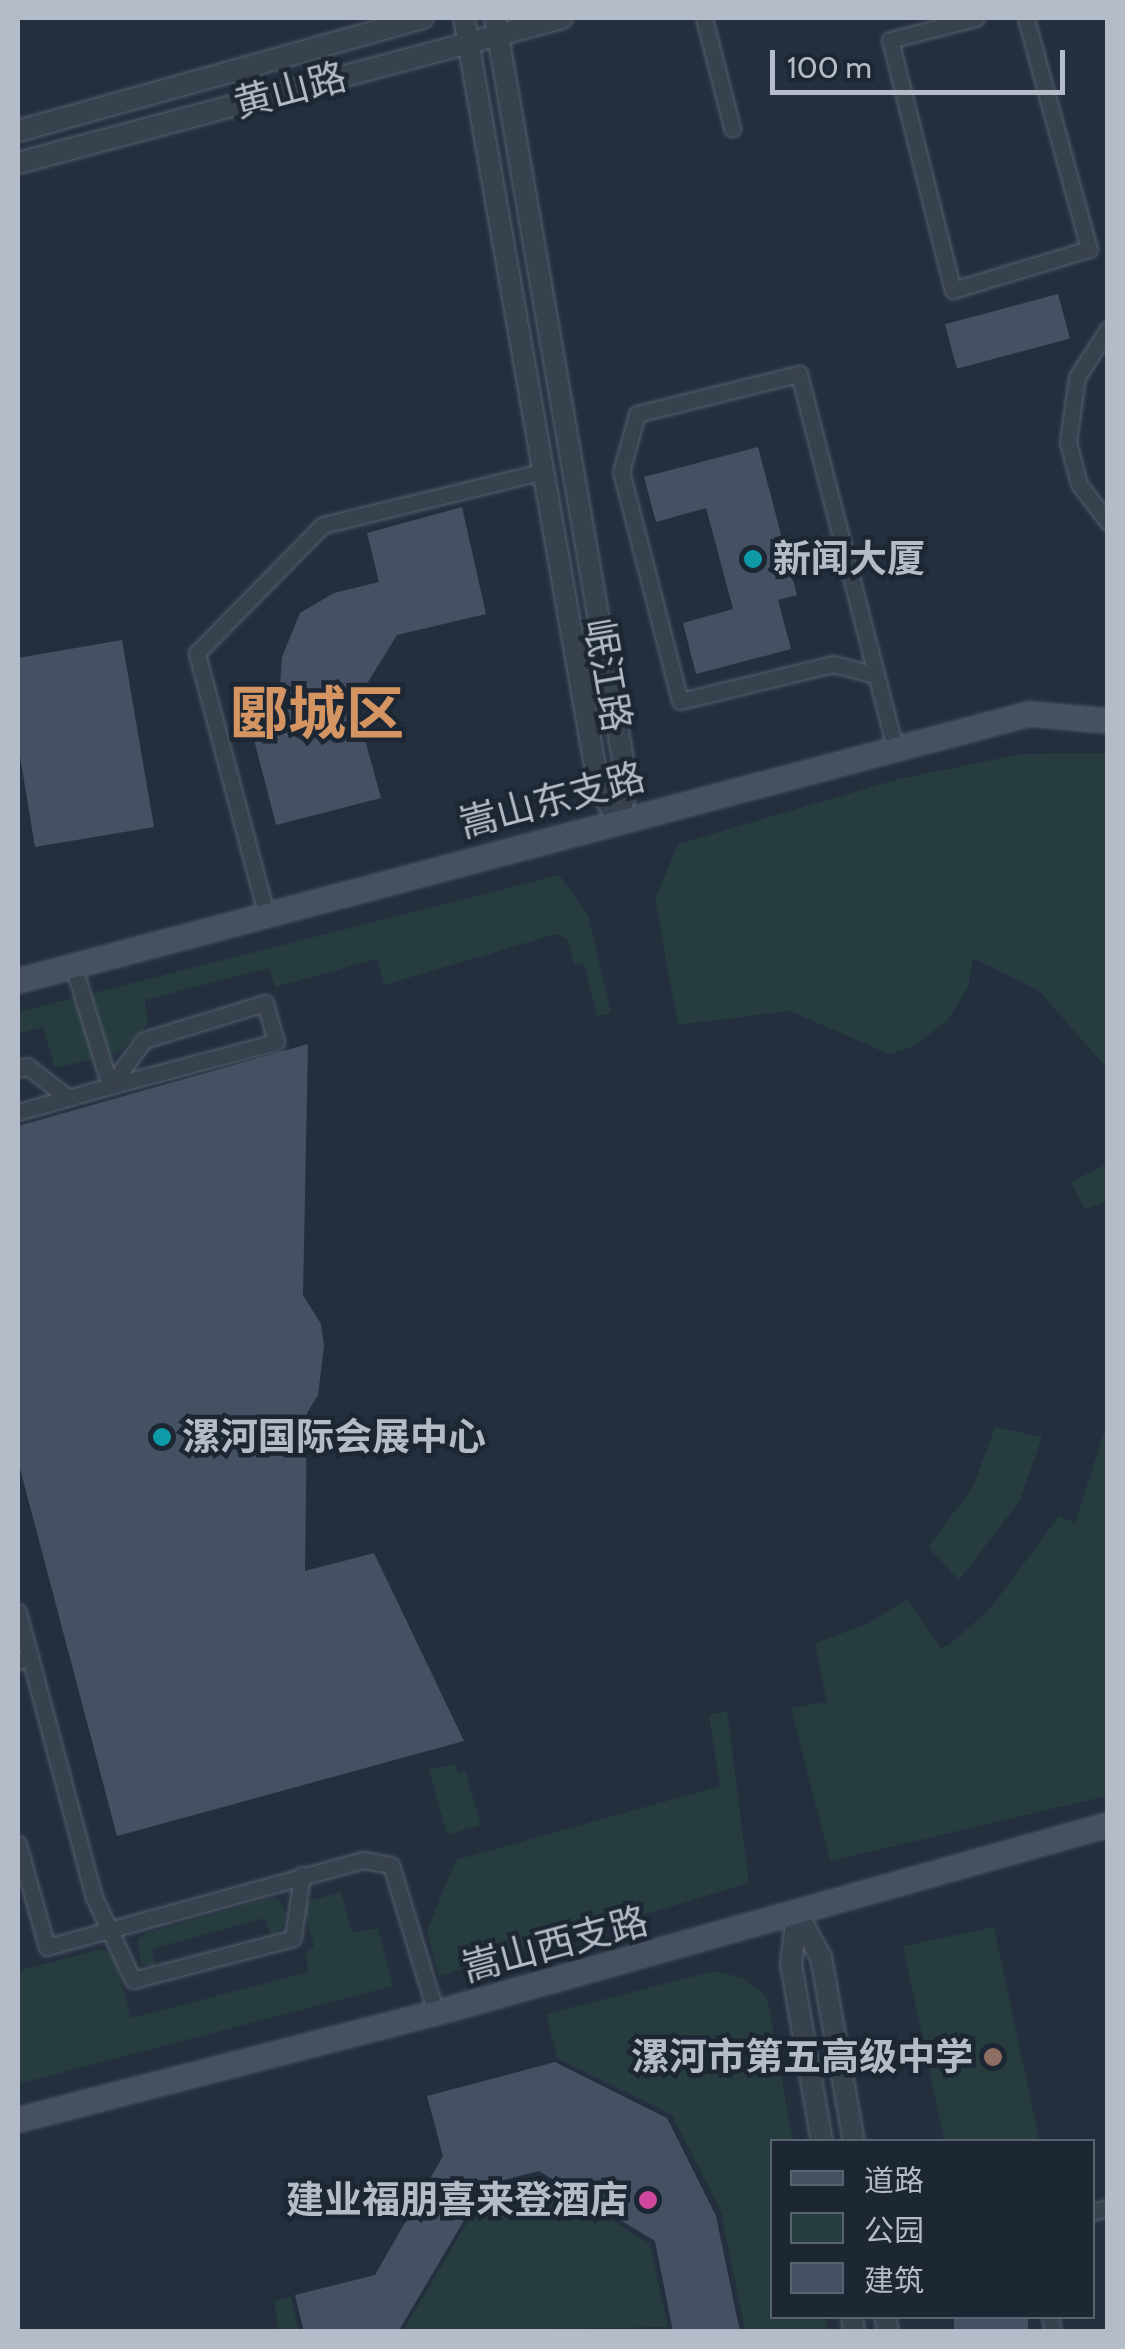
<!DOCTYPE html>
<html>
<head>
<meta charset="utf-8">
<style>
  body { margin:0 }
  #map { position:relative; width:1125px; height:2349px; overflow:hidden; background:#242f3e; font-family:Cabin,"Noto Sans SC",sans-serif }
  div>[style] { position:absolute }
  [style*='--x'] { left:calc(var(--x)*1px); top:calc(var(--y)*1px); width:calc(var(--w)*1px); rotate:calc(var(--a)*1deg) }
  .green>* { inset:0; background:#263c3f; transform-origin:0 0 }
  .building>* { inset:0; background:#455162; transform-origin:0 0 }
  .roads { filter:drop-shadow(0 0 2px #565f6c) drop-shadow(0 0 2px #565f6c) }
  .minor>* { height:15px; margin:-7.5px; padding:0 7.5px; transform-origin:7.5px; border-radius:7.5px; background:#38414e }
  .tertiary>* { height:20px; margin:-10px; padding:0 10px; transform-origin:10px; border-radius:10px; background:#38414e }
  .secondary>* { height:22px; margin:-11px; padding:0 11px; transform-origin:11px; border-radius:11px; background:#465061 }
  .dots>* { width:28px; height:28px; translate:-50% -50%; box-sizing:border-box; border:5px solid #1d2633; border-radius:50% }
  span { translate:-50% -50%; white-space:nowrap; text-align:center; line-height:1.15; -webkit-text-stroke:9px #1d2633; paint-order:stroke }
  .street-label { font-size:38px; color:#b4bcc9 }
  .poi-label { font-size:38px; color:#b4bcc9; font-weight:700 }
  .left { translate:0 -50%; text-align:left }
  .right { translate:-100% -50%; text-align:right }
  .town-label { font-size:58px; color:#d59563; font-weight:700 }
  .frame { position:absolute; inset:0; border:20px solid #b4bcc9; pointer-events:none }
  .legend { position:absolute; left:770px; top:2139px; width:325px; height:180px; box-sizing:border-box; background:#1d2633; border:2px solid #59626f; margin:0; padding:12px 18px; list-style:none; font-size:30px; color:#b4bcc9 }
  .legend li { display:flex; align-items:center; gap:20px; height:50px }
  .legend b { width:50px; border:2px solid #59626f }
  .scale { position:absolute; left:770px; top:50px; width:295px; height:45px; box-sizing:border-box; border:5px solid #b4bcc9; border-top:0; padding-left:12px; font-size:30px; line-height:35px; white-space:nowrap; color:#b4bcc9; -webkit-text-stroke:8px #1d2633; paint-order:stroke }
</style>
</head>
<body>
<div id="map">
  <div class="green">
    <div style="clip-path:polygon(1107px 753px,1107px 1068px,1038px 990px,973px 958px,968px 988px,946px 1022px,910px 1048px,889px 1054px,790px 1011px,678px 1025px,655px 899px,678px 844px,899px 779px,1022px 754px)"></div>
    <div style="clip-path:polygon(559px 875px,588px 915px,611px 1013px,597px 1016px,584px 963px,574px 964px,567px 939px,556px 934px,384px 985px,377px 959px,275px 987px,269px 968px,145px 1000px,148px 1024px,118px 1053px,55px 1068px,43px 1027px,18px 1034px,18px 1012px)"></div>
    <div style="clip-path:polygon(1107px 1164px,1107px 1200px,1085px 1210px,1071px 1182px)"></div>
    <div style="clip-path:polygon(1107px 1423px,1107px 1796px,830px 1861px,791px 1708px,827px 1702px,815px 1643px,869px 1623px,907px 1599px,941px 1648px,949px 1645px,990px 1609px,1059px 1516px,1075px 1523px)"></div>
    <div style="clip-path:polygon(995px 1427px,1042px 1437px,1019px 1502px,959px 1580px,928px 1547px,973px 1487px)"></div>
    <div style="clip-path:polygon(727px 1711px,749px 1883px,439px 1976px,427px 1931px,456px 1860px,720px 1786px,709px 1715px)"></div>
    <div style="clip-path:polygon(455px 1764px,458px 1773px,465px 1771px,481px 1825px,447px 1835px,429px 1770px)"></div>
    <div style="clip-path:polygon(341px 1892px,352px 1933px,378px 1928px,393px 1986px,18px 2084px,18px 1971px,101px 1949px,114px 1954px,131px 2018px,309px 1972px,305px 1954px,314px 1946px,302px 1903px)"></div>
    <div style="clip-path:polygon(269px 1898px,279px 1899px,287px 1914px,282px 1928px,271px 1936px,265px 1918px,152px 1949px,156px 1968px,141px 1964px,137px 1939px,146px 1933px)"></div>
    <div style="left:994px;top:1927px;width:217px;height:93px;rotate:78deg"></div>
    <div style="clip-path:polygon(715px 1971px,743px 1978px,767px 1997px,793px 2141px,772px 2142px,772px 2316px,825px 2317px,828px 2331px,745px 2331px,721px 2211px,672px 2115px,557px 2058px,546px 2014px)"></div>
    <div style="clip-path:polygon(538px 2175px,650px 2244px,668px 2327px,403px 2331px,488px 2187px)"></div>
    <div style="clip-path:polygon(291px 2297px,299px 2331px,279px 2331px,274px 2301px)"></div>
  </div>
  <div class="building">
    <div style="left:1058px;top:294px;width:46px;height:117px;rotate:75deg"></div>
    <div style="clip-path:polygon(758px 447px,797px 595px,778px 600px,791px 649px,696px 674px,683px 623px,733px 609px,706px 508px,656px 522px,644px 477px)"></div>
    <div style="clip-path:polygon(462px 507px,486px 614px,397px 635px,355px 703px,381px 798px,276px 825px,249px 720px,278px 712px,282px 657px,300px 613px,334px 593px,379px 582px,367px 533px)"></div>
    <div style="clip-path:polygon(122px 640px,154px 827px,35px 847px,18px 744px,18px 658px)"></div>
    <div style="clip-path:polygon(308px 1044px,303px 1295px,321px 1324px,324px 1346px,318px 1395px,307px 1413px,305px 1571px,374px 1553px,464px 1741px,117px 1836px,18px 1461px,18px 1126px)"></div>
    <div style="clip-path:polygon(555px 2062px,667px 2118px,716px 2216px,740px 2332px,673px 2332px,655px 2241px,539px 2171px,485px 2185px,398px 2332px,304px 2332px,295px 2295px,375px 2275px,443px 2156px,427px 2096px)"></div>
    <div style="left:954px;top:2316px;width:74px;height:16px"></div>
  </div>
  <div class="roads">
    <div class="minor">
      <div style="--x:704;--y:18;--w:114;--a:75.7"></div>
      <div style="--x:976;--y:18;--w:89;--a:165.7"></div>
      <div style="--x:890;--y:40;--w:258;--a:75.9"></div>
      <div style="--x:953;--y:290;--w:142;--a:-16.8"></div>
      <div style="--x:1089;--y:249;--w:239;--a:-105.3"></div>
      <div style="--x:1108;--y:329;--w:57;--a:122.9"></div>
      <div style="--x:1077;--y:377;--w:66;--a:97.9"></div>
      <div style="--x:1068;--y:442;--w:43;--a:75.3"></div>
      <div style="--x:1079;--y:484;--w:48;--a:52.7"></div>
      <div style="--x:876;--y:675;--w:44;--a:-165.7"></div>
      <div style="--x:833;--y:664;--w:157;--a:166.4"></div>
      <div style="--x:680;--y:701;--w:236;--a:-104.4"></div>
      <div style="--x:621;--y:472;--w:60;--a:-74.6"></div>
      <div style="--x:637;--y:414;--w:167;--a:-13.9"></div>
      <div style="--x:799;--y:374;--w:385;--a:75.6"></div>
      <div style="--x:266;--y:913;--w:269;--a:-104.9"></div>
      <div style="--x:197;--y:653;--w:180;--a:-45.5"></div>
      <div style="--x:323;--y:525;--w:228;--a:-13.7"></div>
      <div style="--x:265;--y:1003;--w:41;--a:74.2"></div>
      <div style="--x:276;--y:1042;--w:172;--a:165.2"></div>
      <div style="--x:110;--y:1086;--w:57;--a:-53.5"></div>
      <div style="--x:144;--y:1040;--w:127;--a:-17"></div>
      <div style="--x:18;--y:1069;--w:9;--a:-18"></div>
      <div style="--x:27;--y:1066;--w:52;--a:38"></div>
      <div style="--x:18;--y:1112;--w:96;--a:-15.8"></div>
      <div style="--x:110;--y:1086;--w:127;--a:-107"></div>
      <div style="--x:18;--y:1612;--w:47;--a:75.1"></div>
      <div style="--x:30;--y:1657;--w:13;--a:162"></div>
      <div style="--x:30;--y:1657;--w:248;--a:75.1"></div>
      <div style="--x:94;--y:1897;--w:92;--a:64.8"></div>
      <div style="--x:133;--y:1980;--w:165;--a:-14.7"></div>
      <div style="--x:293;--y:1938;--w:64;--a:-81.9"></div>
      <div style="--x:18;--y:1844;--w:107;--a:74.3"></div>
      <div style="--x:47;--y:1947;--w:328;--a:-15.4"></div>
      <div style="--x:363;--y:1860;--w:28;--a:10"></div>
      <div style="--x:391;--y:1865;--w:155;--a:73.1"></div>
      <div style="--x:1092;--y:2212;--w:16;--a:-14"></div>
      <div style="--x:1050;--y:2316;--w:16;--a:79"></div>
    </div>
    <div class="tertiary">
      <div style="--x:464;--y:18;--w:783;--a:80.07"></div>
      <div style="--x:599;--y:789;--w:37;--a:57"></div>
      <div style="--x:495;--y:18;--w:776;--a:80.21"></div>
      <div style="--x:627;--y:783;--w:38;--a:102"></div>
      <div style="--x:18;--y:131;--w:420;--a:-15.6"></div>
      <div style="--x:18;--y:163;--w:563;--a:-14.92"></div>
      <div style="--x:797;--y:1914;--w:49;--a:60.8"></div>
      <div style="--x:821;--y:1957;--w:188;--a:79.9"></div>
      <div style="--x:797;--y:1914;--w:50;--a:96.8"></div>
      <div style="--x:791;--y:1964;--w:181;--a:80.1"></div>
      <div style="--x:852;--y:2316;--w:16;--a:83"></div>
      <div style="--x:885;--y:2316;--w:16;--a:79"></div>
    </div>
    <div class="secondary">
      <div style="--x:18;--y:981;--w:1046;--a:-14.79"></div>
      <div style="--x:1029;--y:714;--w:79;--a:5.1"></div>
      <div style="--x:18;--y:2120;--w:431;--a:-14.4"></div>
      <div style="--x:436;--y:2013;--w:698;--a:-15.63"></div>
    </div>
  </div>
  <div class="dots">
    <div style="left:753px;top:559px;background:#0f9aa8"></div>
    <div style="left:162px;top:1437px;background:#0f9aa8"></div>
    <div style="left:993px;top:2057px;background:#8d6e63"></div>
    <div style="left:648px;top:2200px;background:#d1479c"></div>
  </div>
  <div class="street-label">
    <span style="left:290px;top:90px;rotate:-15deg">黄山路</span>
    <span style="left:608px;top:675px;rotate:80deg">岷江路</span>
    <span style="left:552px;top:800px;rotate:-15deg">嵩山东支路</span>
    <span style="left:555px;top:1944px;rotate:-15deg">嵩山西支路</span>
  </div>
  <div class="poi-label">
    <span class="left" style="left:773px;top:559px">新闻大厦</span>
    <span class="left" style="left:182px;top:1437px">漯河国际会展中心</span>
    <span class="right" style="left:973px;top:2057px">漯河市第五高级中学</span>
    <span class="right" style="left:628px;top:2200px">建业福朋喜来登酒店</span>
  </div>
  <div class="town-label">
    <span style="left:317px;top:714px">郾城区</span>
  </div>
  <div class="frame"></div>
  <ul class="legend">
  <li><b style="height:12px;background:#465061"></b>道路</li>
  <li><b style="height:28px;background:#263c3f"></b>公园</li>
  <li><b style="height:28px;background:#455162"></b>建筑</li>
  </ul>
  <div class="scale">100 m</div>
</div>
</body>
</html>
